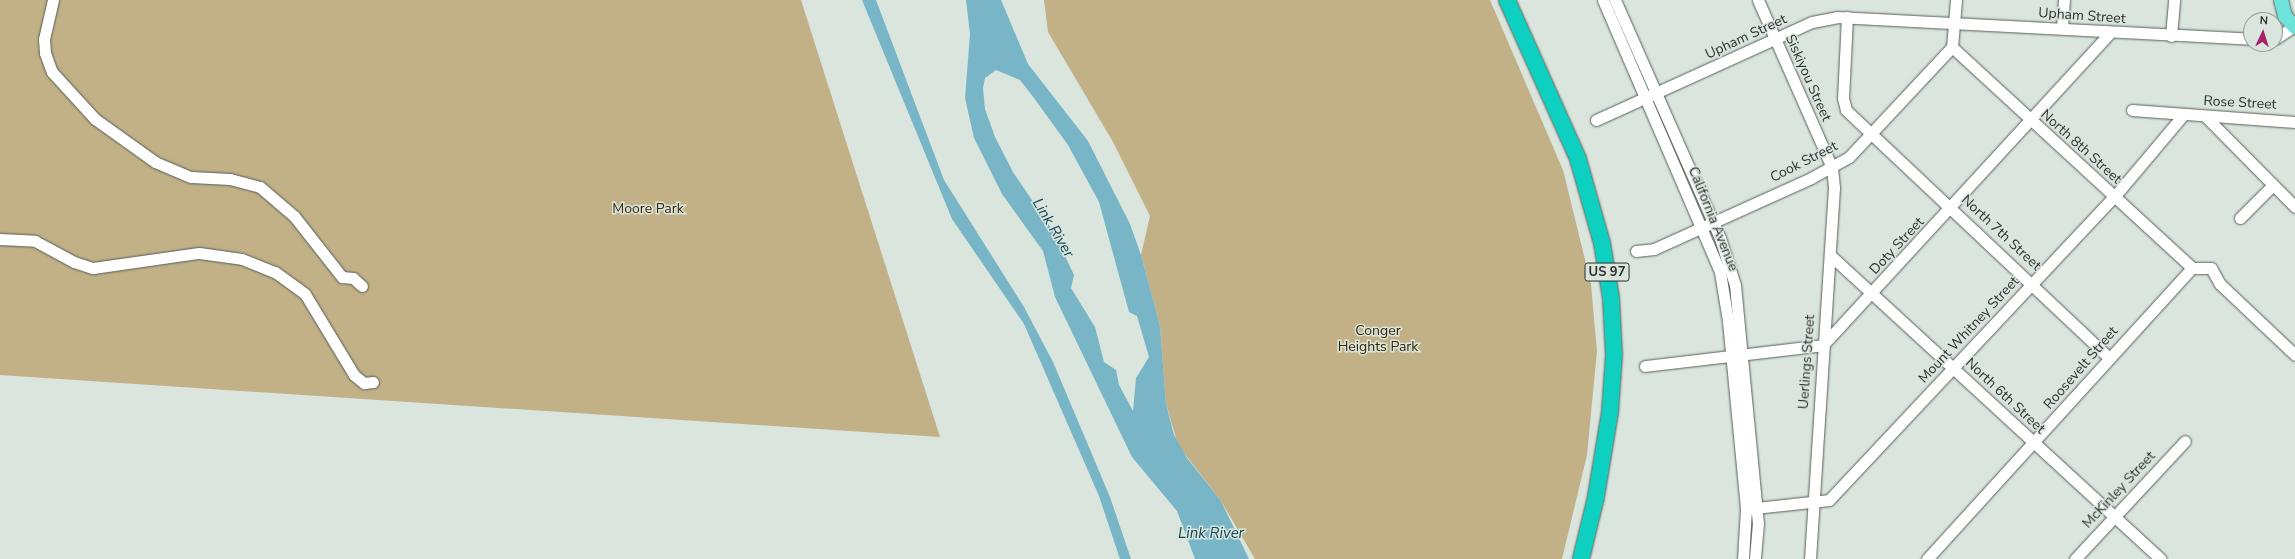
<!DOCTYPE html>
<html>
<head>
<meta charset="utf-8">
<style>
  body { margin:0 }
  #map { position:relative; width:2295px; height:559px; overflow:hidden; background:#dae5dd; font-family:"Nunito Sans",sans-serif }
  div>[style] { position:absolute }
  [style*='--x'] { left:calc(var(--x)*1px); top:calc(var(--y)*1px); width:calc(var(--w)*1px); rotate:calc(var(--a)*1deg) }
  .green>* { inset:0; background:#c2b187 }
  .water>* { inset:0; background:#78b5c6 }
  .roads { filter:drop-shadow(0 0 1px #576059) drop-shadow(0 0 1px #576059) }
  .minor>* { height:11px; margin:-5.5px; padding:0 5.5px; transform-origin:5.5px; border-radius:5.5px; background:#fff }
  .major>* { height:14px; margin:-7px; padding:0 7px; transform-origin:7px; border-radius:7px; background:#6ee3d9 }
  .highway>* { height:16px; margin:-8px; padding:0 8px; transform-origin:8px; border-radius:8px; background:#0ed0c0 }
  span { translate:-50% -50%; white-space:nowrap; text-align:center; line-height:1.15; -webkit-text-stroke:3px #dae5dd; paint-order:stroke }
  .shield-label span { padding:1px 3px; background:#dae5dd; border:1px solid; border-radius:3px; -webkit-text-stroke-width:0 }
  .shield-label { font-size:13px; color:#2c302d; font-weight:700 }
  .street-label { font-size:14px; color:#2c302d }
  .park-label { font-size:14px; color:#352700 }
  .water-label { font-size:15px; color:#104753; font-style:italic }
  .north { position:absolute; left:2243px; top:12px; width:40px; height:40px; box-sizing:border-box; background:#dae5dd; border:1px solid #949d97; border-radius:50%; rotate:4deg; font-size:11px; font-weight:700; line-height:16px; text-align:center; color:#2c302d }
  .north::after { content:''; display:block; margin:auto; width:14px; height:18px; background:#a6216c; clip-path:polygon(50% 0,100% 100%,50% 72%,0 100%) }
</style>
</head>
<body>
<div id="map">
  <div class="green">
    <div style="clip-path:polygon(0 0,801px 0,940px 437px,0 375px)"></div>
    <div style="clip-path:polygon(1044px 0,1490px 0,1563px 170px,1591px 284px,1597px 351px,1587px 455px,1562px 559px,1255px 559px,1221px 501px,1178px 445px,1166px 404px,1160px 326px,1141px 255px,1150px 216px,1113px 142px,1048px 32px)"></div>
  </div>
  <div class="water">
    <div style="clip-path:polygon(862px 0,876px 0,944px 180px,1024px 307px,1053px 362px,1110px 497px,1131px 559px,1120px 559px,1099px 496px,1024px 324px,952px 219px)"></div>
    <div style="clip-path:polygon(evenodd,966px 0,1001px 0,1028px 64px,1088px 141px,1130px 224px,1141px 255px,1160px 326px,1166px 404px,1174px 435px,1187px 458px,1221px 501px,1249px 559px,1195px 559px,1177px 511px,1132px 457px,1055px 297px,1043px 251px,1002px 194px,974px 138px,965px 98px,970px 34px,966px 0,996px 70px,1020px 80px,1034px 98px,1068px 145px,1099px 202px,1129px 312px,1137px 316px,1149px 357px,1136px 378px,1133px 411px,1119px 385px,1116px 370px,1104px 362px,1095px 327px,1071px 288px,1074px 275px,1053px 231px,1013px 172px,995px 137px,985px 109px,983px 88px,985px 78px,996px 70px)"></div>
  </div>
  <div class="roads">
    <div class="minor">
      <div style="--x:53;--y:0;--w:40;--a:103"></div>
      <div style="--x:44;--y:39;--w:14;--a:86"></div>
      <div style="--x:45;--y:53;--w:20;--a:70"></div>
      <div style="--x:52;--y:72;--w:64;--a:47.5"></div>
      <div style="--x:95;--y:119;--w:74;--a:35.6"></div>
      <div style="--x:155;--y:162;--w:39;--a:23"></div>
      <div style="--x:191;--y:177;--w:39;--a:3"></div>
      <div style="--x:230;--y:179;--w:31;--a:15"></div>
      <div style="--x:260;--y:187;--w:45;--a:40.5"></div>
      <div style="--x:294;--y:216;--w:78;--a:51.8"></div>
      <div style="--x:342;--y:277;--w:11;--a:5"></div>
      <div style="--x:353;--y:278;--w:12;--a:42"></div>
      <div style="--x:1603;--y:0;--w:296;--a:66.7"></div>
      <div style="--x:1720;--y:272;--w:50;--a:80.7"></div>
      <div style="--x:1728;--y:321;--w:189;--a:84.5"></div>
      <div style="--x:1746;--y:509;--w:50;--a:93.4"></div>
      <div style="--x:1615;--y:0;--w:260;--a:66.2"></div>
      <div style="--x:1720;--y:238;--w:49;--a:72.3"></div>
      <div style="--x:1735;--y:285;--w:239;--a:84.5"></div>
      <div style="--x:1758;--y:523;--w:36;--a:95"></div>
      <div style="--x:1758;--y:0;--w:184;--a:66.2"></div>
      <div style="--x:1832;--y:168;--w:20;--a:84"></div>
      <div style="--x:1834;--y:188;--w:372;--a:93.7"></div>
      <div style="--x:1847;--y:17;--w:81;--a:92.8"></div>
      <div style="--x:1843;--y:98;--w:12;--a:76"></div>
      <div style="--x:1846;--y:110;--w:361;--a:43.3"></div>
      <div style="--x:2062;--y:28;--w:28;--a:-86"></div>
      <div style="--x:2171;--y:36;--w:36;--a:-85"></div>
      <div style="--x:2275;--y:39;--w:23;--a:-34"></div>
      <div style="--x:1952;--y:47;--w:326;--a:42.6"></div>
      <div style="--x:2132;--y:110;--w:163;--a:4.2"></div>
      <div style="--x:2205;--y:116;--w:128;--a:45.3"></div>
      <div style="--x:1596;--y:120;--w:237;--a:-24.4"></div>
      <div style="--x:1812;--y:22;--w:25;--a:-11"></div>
      <div style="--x:1837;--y:17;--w:415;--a:3"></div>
      <div style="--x:2240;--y:218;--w:44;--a:-45"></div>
      <div style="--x:0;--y:239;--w:35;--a:3"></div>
      <div style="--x:35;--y:241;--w:44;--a:28.3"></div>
      <div style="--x:74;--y:262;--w:20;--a:18"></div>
      <div style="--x:93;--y:268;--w:107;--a:-8.1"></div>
      <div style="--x:199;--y:253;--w:43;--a:7.9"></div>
      <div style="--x:242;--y:259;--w:35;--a:22"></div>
      <div style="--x:275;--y:272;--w:37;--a:36"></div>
      <div style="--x:305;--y:294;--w:95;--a:58.8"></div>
      <div style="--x:354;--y:375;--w:13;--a:39"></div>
      <div style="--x:364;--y:383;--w:9;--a:-6"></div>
      <div style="--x:1636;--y:251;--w:18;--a:-6"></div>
      <div style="--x:1654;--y:249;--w:172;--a:-24.3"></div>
      <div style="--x:1811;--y:178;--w:43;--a:-28.9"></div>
      <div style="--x:1849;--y:157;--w:151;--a:-46.9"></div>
      <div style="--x:1952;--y:47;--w:47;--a:-85.1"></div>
      <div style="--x:1830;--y:255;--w:449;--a:42.6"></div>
      <div style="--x:2192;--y:268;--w:19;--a:0"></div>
      <div style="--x:2211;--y:268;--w:18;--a:61"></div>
      <div style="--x:2220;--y:284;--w:103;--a:43.4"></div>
      <div style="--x:1645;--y:366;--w:179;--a:-6.7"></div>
      <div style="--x:1823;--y:345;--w:424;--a:-47.4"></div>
      <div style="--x:1746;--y:509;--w:83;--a:-6.2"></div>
      <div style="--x:1829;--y:500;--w:416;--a:-46.8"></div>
      <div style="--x:2114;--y:197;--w:107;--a:-49.9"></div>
      <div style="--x:1927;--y:559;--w:394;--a:-47.7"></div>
      <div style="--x:2075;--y:559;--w:161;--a:-47"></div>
    </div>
    <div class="major">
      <div style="--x:2281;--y:0;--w:16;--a:76"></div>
      <div style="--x:2285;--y:16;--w:15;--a:48"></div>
    </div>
    <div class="highway">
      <div style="--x:1507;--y:0;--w:174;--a:65.9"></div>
      <div style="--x:1578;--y:159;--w:87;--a:74.1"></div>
      <div style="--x:1602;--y:243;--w:56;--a:80.7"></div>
      <div style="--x:1611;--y:298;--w:57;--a:87"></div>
      <div style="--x:1614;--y:355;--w:57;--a:94"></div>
      <div style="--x:1610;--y:412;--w:86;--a:99.4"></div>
      <div style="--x:1596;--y:497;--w:64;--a:103.6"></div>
    </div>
  </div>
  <div class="shield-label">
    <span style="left:1607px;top:272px">US 97</span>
  </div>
  <div class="street-label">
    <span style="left:2082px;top:16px;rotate:4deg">Upham Street</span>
    <span style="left:1746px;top:37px;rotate:-25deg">Upham Street</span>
    <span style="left:1808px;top:78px;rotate:66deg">Siskiyou Street</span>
    <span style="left:2240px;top:103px;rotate:3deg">Rose Street</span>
    <span style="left:2081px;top:147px;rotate:42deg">North 8th Street</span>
    <span style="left:1804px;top:162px;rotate:-27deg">Cook Street</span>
    <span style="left:1713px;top:219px;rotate:68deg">California Avenue</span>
    <span style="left:2001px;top:233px;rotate:43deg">North 7th Street</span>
    <span style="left:1897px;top:246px;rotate:-47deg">Doty Street</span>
    <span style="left:1969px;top:330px;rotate:-47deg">Mount Whitney Street</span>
    <span style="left:1807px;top:362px;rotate:-86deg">Uerlings Street</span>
    <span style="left:2081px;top:368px;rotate:-49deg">Roosevelt Street</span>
    <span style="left:2005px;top:396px;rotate:43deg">North 6th Street</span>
    <span style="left:2119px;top:490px;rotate:-47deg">McKinley Street</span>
  </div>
  <div class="park-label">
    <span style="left:648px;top:209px">Moore Park</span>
    <span style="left:1378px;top:339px">Conger<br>Heights Park</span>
  </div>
  <div class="water-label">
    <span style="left:1053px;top:228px;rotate:59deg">Link River</span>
    <span style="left:1211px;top:534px">Link River</span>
  </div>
  <div class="north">N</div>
</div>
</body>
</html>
